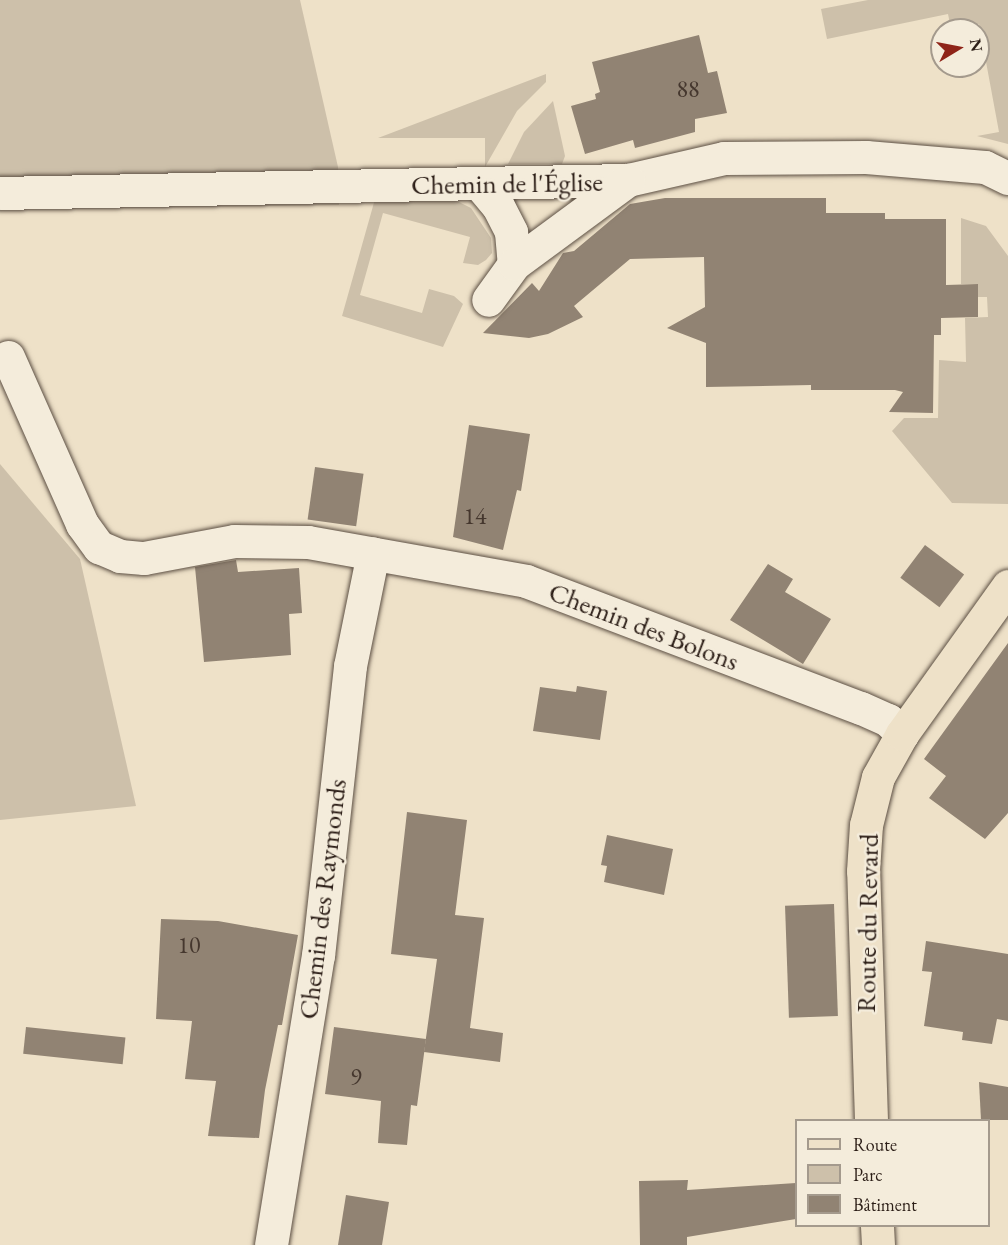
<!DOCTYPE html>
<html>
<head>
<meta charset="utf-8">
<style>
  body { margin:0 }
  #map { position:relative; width:1008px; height:1245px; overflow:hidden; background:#eee1c8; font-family:"EB Garamond",serif }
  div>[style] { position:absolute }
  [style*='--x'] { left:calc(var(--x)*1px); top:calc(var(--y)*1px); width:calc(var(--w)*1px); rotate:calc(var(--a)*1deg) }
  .green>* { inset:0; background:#cdc0aa }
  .building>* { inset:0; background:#918373; transform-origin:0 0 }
  .roads { filter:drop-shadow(0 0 2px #5c4f43) drop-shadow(0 0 2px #5c4f43) }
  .minor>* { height:33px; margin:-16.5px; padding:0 16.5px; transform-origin:16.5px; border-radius:16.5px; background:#f4ecdb }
  .major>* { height:33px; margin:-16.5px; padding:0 16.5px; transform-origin:16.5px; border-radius:16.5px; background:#eee1c8 }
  span { translate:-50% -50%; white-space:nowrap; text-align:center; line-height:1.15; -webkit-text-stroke:5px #f4ecdb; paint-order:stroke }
  .number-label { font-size:24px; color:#45372e }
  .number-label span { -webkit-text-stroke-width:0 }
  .street-label { font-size:27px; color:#2c1e17 }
  .legend { position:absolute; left:795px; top:1119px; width:195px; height:108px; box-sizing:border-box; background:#f4ecdb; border:2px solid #a49a8d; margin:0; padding:8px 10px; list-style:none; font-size:18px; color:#2c1e17 }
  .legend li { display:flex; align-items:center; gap:12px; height:30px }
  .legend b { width:30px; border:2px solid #a49a8d }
  .north { position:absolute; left:930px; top:18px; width:60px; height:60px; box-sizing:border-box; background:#f4ecdb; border:2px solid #a49a8d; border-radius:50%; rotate:80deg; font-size:16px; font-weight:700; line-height:24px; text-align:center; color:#2c1e17 }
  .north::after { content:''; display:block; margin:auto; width:21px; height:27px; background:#8f2418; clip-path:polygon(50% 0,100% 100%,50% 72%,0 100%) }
</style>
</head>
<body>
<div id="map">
  <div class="green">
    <div style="clip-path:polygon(0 0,300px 0,338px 167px,339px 205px,0 210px)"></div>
    <div style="clip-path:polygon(868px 0,1008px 0,1008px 144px,977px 136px,999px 132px,979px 24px,951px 29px,948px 14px,827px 39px,821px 9px)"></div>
    <div style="clip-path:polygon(546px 74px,546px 82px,517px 111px,485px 167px,485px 138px,378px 138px)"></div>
    <div style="clip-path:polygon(553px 101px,565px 156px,562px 164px,508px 164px,524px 132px)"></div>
    <div style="clip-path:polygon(375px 199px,455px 200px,471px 208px,491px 238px,492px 253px,486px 260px,478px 265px,463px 263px,470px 237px,383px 213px,360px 295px,422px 313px,429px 289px,454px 296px,463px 304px,443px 347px,342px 316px)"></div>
    <div style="clip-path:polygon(961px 218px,986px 226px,1008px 256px,1008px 504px,952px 503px,892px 431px,904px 418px,938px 418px,939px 360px,966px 362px,965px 318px,988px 317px,987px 297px,978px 297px,978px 284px,961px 284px)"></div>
    <div style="clip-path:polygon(0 464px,80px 559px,136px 806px,0 820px)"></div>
  </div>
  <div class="building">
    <div style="clip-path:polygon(699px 35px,708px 73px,717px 71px,727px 113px,695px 119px,695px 132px,635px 148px,633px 140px,585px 154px,571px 106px,596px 99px,595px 94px,600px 92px,592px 62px)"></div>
    <div style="clip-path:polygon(665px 198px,826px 198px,826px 213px,885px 213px,885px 219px,946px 219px,946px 285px,978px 284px,978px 317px,941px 318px,941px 335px,934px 335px,933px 413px,889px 412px,903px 392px,895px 390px,811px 390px,811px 385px,706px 387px,706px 343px,667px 328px,705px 307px,704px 257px,630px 259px,574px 306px,583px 317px,548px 334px,529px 338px,483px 333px,532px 283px,539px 291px,563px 253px,574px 251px,630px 204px)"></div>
    <div style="clip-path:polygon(469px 425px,530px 434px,521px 491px,517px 490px,503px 550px,453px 537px)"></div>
    <div style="left:315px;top:467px;width:49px;height:53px;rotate:8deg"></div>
    <div style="left:925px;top:545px;width:49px;height:41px;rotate:37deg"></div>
    <div style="clip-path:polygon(236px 560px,238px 572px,299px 568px,302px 613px,289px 614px,291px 655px,204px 662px,195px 567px)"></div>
    <div style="clip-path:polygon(768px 564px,793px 579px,785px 592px,831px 619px,803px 664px,730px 620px)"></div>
    <div style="clip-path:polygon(1008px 643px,1008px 813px,985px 839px,929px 798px,946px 776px,924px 759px)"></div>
    <div style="clip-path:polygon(577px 686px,607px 691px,600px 740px,533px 731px,540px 687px,576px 692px)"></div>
    <div style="clip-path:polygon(407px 812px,467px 820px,455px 915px,484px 918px,470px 1028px,503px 1033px,500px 1062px,424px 1052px,437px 959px,391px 954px)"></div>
    <div style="clip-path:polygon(607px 835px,673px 849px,664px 895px,604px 882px,607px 866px,601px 865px)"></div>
    <div style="left:834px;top:904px;width:112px;height:49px;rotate:88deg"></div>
    <div style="clip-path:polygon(161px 919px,218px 921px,298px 935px,282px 1025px,278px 1025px,265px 1090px,259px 1138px,208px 1136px,216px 1081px,185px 1079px,192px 1021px,156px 1019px)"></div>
    <div style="clip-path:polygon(926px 941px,1008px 954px,1008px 1021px,997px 1019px,992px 1044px,962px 1040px,963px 1032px,924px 1026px,932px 972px,922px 971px)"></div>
    <div style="left:26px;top:1027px;width:100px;height:27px;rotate:6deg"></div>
    <div style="clip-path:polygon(334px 1027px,426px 1039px,417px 1106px,411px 1105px,407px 1145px,378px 1143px,381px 1101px,325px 1094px)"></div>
    <div style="clip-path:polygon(979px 1082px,1008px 1087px,1008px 1120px,981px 1120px)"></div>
    <div style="clip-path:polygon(688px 1180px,687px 1190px,796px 1183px,796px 1219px,687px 1237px,687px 1245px,640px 1245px,639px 1181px)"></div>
    <div style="clip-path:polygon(346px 1195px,389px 1202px,382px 1245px,338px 1245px)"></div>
  </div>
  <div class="roads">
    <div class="minor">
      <div style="--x:481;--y:186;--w:26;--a:50"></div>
      <div style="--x:498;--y:206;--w:29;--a:63"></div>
      <div style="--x:511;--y:232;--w:32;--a:85"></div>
      <div style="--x:514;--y:264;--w:44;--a:125.8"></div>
      <div style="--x:0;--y:193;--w:628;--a:-1.19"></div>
      <div style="--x:628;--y:180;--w:98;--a:-12.9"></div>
      <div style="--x:724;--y:158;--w:142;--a:-0.4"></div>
      <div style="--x:866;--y:157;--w:119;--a:4.8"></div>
      <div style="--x:985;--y:167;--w:25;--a:26"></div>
      <div style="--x:514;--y:264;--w:142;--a:-36.4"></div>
      <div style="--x:8;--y:357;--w:183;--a:66.1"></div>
      <div style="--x:82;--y:524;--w:29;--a:54"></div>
      <div style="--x:99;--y:547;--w:23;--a:23"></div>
      <div style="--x:120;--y:556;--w:24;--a:5"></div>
      <div style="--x:144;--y:558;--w:92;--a:-10.7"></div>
      <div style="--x:234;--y:541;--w:74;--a:0.8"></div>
      <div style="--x:308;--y:542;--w:221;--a:10.1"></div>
      <div style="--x:526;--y:581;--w:358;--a:20.8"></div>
      <div style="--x:861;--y:708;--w:30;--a:24"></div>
      <div style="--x:888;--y:720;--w:20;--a:45"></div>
      <div style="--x:271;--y:1245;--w:293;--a:-80.8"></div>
      <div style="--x:318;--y:956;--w:292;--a:-83.7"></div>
      <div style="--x:350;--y:666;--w:115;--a:-78.5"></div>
    </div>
    <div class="major">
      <div style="--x:871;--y:1120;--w:249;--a:-91.8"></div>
      <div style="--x:863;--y:871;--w:46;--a:-86.3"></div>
      <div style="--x:866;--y:825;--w:49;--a:-76"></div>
      <div style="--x:878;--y:777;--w:49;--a:-60.8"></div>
      <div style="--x:902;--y:734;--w:182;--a:-54.4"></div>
      <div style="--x:877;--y:1226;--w:19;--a:87"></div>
    </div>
  </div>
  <div class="number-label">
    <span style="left:688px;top:89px">88</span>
    <span style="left:475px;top:516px">14</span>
    <span style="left:189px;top:945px">10</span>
    <span style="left:356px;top:1077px">9</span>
  </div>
  <div class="street-label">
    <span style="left:507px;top:183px;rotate:-1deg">Chemin de l'Église</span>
    <span style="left:644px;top:626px;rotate:21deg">Chemin des Bolons</span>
    <span style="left:322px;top:899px;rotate:-83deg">Chemin des Raymonds</span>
    <span style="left:867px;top:923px;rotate:-89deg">Route du Revard</span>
  </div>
  <ul class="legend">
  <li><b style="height:8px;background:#eee1c8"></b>Route</li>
  <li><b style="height:16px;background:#cdc0aa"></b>Parc</li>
  <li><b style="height:16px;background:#918373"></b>Bâtiment</li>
  </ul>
  <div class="north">N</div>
</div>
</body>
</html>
